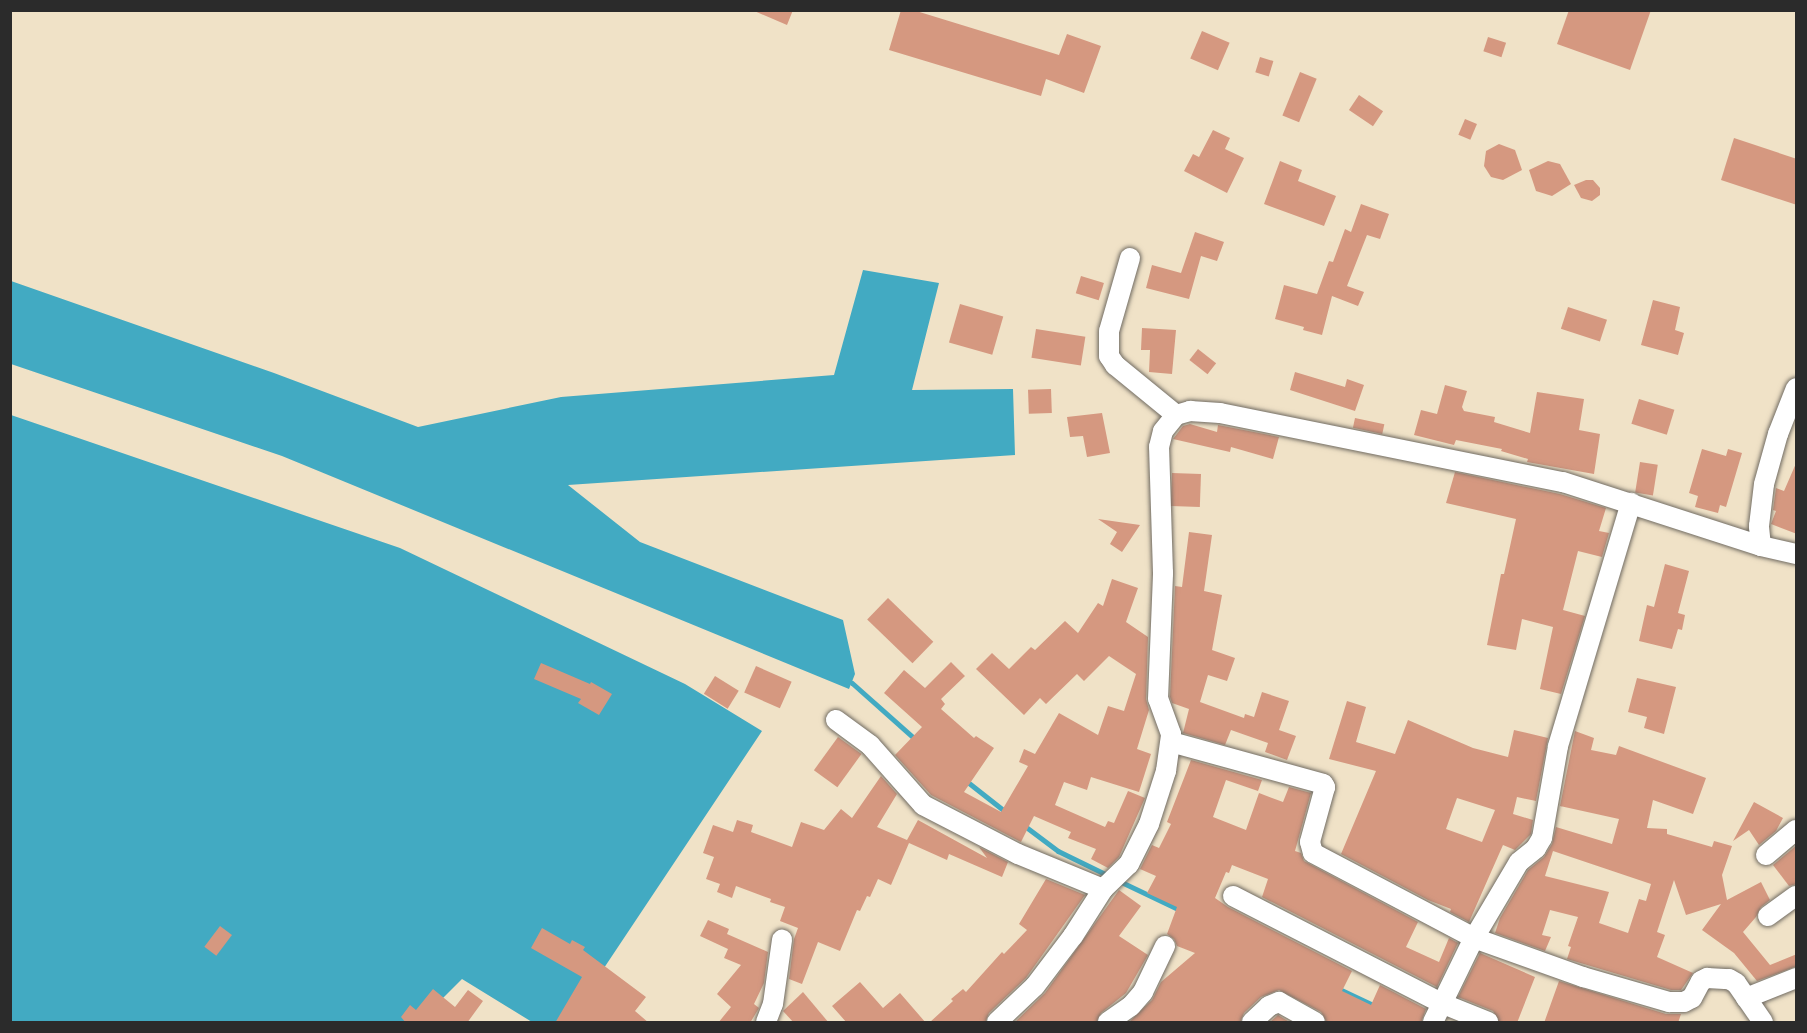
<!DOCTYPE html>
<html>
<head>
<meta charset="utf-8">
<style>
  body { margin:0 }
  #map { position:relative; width:1807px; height:1033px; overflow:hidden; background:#f0e2c7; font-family:"Comic Neue",sans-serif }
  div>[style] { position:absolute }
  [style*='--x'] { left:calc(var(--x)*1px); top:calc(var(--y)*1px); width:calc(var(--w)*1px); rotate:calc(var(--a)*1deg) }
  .water>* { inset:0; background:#42aac2 }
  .stream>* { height:5px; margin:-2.5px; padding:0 2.5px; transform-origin:2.5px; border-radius:2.5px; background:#42aac2 }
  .building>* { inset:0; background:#d59880; transform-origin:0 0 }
  .roads { filter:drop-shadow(0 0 2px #706b62) drop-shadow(0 0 2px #706b62) }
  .minor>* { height:20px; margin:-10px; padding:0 10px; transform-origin:10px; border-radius:10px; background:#fff }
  span { translate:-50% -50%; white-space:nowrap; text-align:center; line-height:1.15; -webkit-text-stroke:6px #f6f6f2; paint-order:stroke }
  .frame { position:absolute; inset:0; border:12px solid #2b2b2b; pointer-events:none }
</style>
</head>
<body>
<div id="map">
  <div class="water">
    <div style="clip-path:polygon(863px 270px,939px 283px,912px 390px,1013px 389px,1015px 455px,568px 485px,640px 542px,843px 620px,855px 674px,849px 689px,282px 456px,11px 364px,11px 281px,274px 373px,418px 427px,561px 397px,834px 375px)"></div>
    <div style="clip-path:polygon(11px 415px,400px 548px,685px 684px,762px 731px,568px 1022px,532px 1022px,462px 979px,419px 1022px,11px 1022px)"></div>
  </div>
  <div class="stream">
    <div style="--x:852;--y:683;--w:86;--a:41.7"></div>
    <div style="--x:965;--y:780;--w:53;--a:38.2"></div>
    <div style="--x:1022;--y:824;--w:45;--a:36.9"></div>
    <div style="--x:1058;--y:851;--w:57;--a:26.1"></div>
    <div style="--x:1117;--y:880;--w:72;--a:25.5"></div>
    <div style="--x:1337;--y:988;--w:44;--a:25.4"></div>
  </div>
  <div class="building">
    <div style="clip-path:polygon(752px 10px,793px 10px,787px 25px)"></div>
    <div style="clip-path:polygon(901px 10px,913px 10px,1059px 55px,1067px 34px,1101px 46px,1084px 93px,1046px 79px,1041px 96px,889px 50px)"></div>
    <div style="clip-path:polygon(1569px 10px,1651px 10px,1630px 70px,1557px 44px)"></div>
    <div style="left:1202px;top:31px;width:30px;height:30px;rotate:23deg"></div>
    <div style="left:1488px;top:37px;width:19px;height:15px;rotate:18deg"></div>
    <div style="left:1260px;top:57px;width:14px;height:16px;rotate:17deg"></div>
    <div style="left:1300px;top:72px;width:18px;height:47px;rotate:22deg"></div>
    <div style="left:1359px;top:95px;width:29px;height:18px;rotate:34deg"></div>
    <div style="left:1465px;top:119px;width:13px;height:17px;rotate:23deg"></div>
    <div style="clip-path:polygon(1213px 130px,1230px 138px,1225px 149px,1244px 158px,1227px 193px,1184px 171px,1193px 154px,1199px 157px)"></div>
    <div style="clip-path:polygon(1734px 138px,1797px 159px,1797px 205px,1721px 180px)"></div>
    <div style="clip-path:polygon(1499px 144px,1515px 150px,1522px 170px,1503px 180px,1491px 177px,1484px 166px,1486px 151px)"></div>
    <div style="clip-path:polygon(1280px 161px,1302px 170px,1298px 181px,1336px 196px,1324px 226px,1264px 204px)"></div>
    <div style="clip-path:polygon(1548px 161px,1560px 164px,1571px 184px,1552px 196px,1536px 191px,1529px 170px)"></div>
    <div style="clip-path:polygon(1586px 180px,1593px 180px,1600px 188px,1600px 195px,1592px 201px,1581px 198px,1574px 185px)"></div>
    <div style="clip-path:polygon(1361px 204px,1389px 214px,1380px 239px,1367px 235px,1347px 286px,1364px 292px,1358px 306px,1332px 296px,1322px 335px,1303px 330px,1304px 327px,1275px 319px,1284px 285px,1317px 294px,1329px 261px,1333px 262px,1345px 229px,1351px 232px)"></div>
    <div style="clip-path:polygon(1195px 232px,1224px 242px,1217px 261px,1201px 256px,1189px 299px,1146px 288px,1152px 265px,1181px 273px)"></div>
    <div style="left:1081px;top:276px;width:24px;height:18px;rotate:17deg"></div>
    <div style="clip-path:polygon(1653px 300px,1680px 307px,1675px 330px,1684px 333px,1678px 355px,1641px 345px)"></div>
    <div style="left:960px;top:304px;width:45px;height:40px;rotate:16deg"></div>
    <div style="left:1568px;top:307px;width:41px;height:23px;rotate:18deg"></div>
    <div style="clip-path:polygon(1142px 328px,1176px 330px,1172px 374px,1149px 372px,1150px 350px,1141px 350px)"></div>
    <div style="left:1036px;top:329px;width:50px;height:29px;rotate:9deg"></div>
    <div style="left:1198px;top:349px;width:23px;height:14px;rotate:38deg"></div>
    <div style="clip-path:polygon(1295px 372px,1345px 387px,1347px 379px,1364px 385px,1355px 411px,1290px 390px)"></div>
    <div style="clip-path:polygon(1445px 385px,1467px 391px,1462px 407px,1464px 411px,1495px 417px,1494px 422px,1530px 433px,1537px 392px,1584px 399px,1579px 430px,1600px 434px,1594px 474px,1527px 462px,1528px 459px,1501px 451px,1502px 449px,1456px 440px,1454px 445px,1414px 435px,1421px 410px,1437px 414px)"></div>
    <div style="left:1051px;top:389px;width:24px;height:23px;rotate:88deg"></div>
    <div style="left:1639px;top:399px;width:37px;height:26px;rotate:17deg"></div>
    <div style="clip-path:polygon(1102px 413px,1110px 453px,1087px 457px,1083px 436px,1070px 437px,1067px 417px)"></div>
    <div style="left:1355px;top:418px;width:30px;height:10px;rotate:12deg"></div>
    <div style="clip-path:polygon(1190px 424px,1217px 432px,1218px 425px,1279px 437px,1273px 459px,1231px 447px,1230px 452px,1173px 439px,1183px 426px)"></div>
    <div style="clip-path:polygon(1702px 449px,1726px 456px,1728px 449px,1742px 453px,1726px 507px,1720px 505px,1718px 513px,1695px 507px,1698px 496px,1689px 493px)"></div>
    <div style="clip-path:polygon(1797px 461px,1797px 534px,1771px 524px,1776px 511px,1773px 510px,1776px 488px,1784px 491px)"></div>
    <div style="left:1640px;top:462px;width:18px;height:31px;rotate:9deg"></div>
    <div style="clip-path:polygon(1455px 472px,1560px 494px,1606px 508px,1599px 531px,1609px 533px,1602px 557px,1578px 551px,1563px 610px,1585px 616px,1561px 694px,1540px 689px,1553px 627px,1522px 619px,1516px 650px,1487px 645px,1501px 574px,1504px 574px,1516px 519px,1446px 503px)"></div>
    <div style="left:1172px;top:473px;width:29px;height:33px;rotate:2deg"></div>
    <div style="clip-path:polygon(1098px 519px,1140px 525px,1122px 552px,1110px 544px,1117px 532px)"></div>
    <div style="clip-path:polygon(1189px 532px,1212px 535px,1204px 591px,1222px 595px,1212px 650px,1235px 658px,1227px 681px,1208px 675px,1200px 702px,1244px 718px,1245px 714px,1254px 717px,1262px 692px,1289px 701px,1279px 730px,1296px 736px,1287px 760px,1265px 752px,1268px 743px,1231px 730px,1225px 745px,1183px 733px,1189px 709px,1172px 703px,1170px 697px,1175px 586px,1182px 587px)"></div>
    <div style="clip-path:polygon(1665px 564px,1689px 571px,1678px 613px,1685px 615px,1682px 630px,1678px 629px,1672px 649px,1639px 641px,1647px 605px,1654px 607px)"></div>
    <div style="clip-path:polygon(1112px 579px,1138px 588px,1126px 622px,1148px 637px,1146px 699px,1149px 710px,1137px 749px,1151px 754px,1139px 792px,1091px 777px,1087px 790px,1064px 782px,1055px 805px,1105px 827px,1108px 821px,1114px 823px,1128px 791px,1145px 798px,1119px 857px,1108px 868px,1091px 859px,1096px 849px,1068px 838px,1071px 832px,1034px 816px,1021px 842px,931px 795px,895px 755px,922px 727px,884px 693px,904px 670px,925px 688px,951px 662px,965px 676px,941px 699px,945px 704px,941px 709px,974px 738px,976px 736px,994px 748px,964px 792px,1001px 812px,1028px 766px,1019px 762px,1024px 749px,1035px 754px,1059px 713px,1098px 735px,1108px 706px,1124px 711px,1136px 674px,1109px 656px,1084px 681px,1077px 674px,1046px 704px,1040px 698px,1024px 715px,976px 669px,992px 653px,1009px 669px,1031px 647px,1035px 650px,1065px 621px,1078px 633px,1098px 603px,1103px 606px)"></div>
    <div style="left:888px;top:598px;width:63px;height:30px;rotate:44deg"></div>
    <div style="clip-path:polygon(541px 663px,590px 684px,591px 682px,612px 694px,599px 715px,578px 703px,581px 699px,534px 679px)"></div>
    <div style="left:756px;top:666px;width:39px;height:29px;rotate:24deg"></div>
    <div style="left:715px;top:676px;width:28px;height:21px;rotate:32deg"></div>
    <div style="clip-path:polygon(1637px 678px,1676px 687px,1664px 734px,1644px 728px,1647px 717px,1628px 712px)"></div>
    <div style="clip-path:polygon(evenodd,1347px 701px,1366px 707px,1356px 742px,1395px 754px,1408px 720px,1473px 748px,1508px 757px,1514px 730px,1548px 738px,1536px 801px,1517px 797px,1513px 814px,1533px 820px,1531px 834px,1515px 850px,1503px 845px,1469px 922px,1450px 912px,1451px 909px,1428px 900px,1341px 854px,1376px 771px,1329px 759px,1347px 701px,1457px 798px,1495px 810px,1482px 842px,1446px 829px,1457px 798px)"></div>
    <div style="clip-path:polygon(evenodd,1575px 731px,1594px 738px,1591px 750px,1616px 755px,1619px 746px,1706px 778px,1693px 814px,1653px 800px,1647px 828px,1667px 829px,1667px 834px,1712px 847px,1714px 841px,1732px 846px,1722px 875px,1727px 900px,1761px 882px,1770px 900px,1761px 907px,1756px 917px,1743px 932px,1770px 965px,1797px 954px,1797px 966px,1757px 981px,1734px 953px,1702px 930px,1721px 904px,1686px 915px,1674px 880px,1657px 932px,1665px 935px,1657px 957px,1693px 973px,1681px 990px,1671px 990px,1567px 959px,1571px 947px,1568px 946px,1578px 917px,1550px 910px,1542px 935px,1551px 937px,1545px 951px,1495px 933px,1500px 918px,1528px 870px,1544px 857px,1552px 844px,1556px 827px,1612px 844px,1619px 819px,1560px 806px,1575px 731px,1553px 851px,1651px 884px,1646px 901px,1639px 899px,1628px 933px,1599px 923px,1609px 892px,1545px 876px,1553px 851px)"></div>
    <div style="left:838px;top:737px;width:29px;height:41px;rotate:36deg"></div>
    <div style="clip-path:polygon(1191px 760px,1262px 780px,1258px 791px,1226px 780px,1213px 817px,1246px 830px,1259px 793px,1283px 802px,1289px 787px,1311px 793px,1295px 851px,1301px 853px,1304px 861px,1418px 922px,1406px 947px,1439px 962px,1449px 938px,1458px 943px,1437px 987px,1262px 897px,1268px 879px,1232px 865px,1229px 873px,1226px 872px,1215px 898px,1228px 907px,1352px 971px,1342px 991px,1371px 1005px,1380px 985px,1426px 1009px,1421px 1023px,1327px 1023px,1321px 1012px,1279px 990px,1261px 997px,1244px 1013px,1240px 1023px,1128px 1023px,1152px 1000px,1161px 982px,1195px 953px,1177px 946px,1174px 939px,1167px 934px,1177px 907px,1147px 893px,1156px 876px,1140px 869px,1152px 845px,1159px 848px,1171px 824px,1167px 822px)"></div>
    <div style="clip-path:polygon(881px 776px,897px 794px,877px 827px,907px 840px,918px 820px,987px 858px,979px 847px,1008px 862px,1002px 877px,949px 854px,947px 860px,909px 843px,891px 885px,878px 879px,870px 897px,867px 896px,860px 911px,857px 910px,840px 951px,818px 942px,802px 984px,789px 979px,794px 939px,798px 928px,780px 921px,785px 907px,770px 902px,771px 899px,736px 886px,732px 898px,717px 892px,720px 884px,706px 879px,714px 857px,703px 853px,713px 825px,733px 832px,737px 820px,753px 825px,751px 832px,792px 847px,801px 822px,824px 830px,841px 809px,852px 818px)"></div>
    <div style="clip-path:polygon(1754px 802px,1783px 818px,1776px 831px,1759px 845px,1749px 830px,1733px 841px)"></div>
    <div style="clip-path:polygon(1797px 845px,1797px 884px,1789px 886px,1773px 865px)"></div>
    <div style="clip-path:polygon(1046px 879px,1085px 895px,1026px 978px,989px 1013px,985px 1023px,929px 1023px,953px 1001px,951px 999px,963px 989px,966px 992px,1002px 952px,1004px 954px,1027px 930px,1019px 924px)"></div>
    <div style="clip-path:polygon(1119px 890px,1141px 906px,1119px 936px,1148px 955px,1126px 993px,1101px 1013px,1096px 1023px,1014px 1023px,1045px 993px)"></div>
    <div style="clip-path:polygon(708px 920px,729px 929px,727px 934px,768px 952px,764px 983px,754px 1004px,759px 1008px,750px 1023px,718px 1023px,731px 1007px,717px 994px,741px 965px,724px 958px,728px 949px,700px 936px)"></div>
    <div style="left:220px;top:926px;width:15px;height:26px;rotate:37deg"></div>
    <div style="clip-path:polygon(542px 928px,570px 944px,572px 940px,585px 947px,583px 950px,646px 997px,635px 1011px,649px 1023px,555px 1023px,582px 977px,531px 948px)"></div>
    <div style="clip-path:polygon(1480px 953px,1535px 977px,1517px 1023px,1500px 1023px,1493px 1011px,1458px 997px)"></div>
    <div style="clip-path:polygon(1559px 981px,1666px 1014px,1681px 1014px,1678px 1023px,1544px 1023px)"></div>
    <div style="clip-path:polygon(860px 982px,883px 1008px,900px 993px,926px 1023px,847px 1023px,832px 1006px)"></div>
    <div style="clip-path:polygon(433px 989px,455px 1007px,468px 990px,483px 1001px,467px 1023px,406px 1023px,401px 1017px,410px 1005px,416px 1010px)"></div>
    <div style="clip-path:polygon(803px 992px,829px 1023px,794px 1023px,783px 1011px)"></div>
    <div style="clip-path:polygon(1278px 1015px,1291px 1023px,1269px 1023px)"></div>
  </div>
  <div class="roads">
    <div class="minor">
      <div style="--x:1130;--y:258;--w:76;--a:106"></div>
      <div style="--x:1109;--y:331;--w:25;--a:90"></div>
      <div style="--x:1109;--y:356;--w:11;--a:56"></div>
      <div style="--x:1115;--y:365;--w:79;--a:39.3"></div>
      <div style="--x:1761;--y:546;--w:20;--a:-96"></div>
      <div style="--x:1759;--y:526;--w:42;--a:-83.2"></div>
      <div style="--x:1764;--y:484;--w:52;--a:-74.4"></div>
      <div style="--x:1778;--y:434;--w:49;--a:-68.6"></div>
      <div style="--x:836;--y:720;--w:42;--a:36.3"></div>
      <div style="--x:870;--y:745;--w:80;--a:48.5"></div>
      <div style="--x:923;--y:805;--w:107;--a:27.3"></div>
      <div style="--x:1018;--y:854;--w:92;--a:22.4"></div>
      <div style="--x:1171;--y:742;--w:158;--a:15.4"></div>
      <div style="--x:1323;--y:784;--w:4;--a:56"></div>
      <div style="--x:1325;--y:787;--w:57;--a:105.3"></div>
      <div style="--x:1310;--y:842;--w:11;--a:75"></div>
      <div style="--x:1313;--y:853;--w:182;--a:27.8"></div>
      <div style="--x:1474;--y:938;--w:116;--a:19.7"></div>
      <div style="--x:1583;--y:977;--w:90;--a:16.2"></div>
      <div style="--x:1669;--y:1002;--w:15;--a:0"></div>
      <div style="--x:1684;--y:1002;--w:9;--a:-27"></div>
      <div style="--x:1692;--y:998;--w:19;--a:-62"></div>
      <div style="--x:1701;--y:981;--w:7;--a:-27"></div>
      <div style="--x:1707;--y:978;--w:22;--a:3"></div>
      <div style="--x:1729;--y:979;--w:8;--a:30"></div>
      <div style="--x:1736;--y:983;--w:47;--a:55.3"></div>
      <div style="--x:1766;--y:855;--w:39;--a:-40"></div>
      <div style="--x:1233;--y:896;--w:234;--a:27.2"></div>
      <div style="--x:1441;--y:1003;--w:51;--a:22"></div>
      <div style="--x:1768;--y:916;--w:34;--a:-36"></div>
      <div style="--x:1746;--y:998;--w:54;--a:-21.8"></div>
      <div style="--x:766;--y:1022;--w:19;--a:-69"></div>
      <div style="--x:773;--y:1004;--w:65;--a:-82"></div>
      <div style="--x:997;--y:1022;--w:52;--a:-43.5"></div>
      <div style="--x:1035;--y:986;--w:63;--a:-52.8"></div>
      <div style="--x:1073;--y:936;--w:56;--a:-57.4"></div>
      <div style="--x:1103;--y:889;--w:36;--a:-44"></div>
      <div style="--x:1129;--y:864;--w:45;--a:-63.4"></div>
      <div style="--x:1149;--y:824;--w:56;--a:-72.2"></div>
      <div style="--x:1166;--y:771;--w:37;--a:-82"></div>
      <div style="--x:1171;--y:734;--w:37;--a:-110"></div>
      <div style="--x:1158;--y:699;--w:126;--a:-87.7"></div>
      <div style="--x:1163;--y:573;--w:126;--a:-91.8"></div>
      <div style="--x:1159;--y:447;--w:16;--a:-76"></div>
      <div style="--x:1163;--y:431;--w:21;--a:-51"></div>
      <div style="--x:1176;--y:415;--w:15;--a:-16"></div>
      <div style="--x:1190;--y:411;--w:30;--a:4"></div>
      <div style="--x:1220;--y:413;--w:350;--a:11.4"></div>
      <div style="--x:1563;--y:482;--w:208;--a:17.9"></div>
      <div style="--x:1761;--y:546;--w:36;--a:13"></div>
      <div style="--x:1108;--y:1022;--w:28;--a:-35"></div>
      <div style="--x:1131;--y:1006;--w:18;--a:-49"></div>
      <div style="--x:1143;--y:992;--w:51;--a:-64.4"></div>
      <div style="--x:1252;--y:1022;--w:23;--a:-43"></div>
      <div style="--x:1269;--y:1006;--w:11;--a:-22"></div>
      <div style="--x:1279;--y:1002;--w:41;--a:29.1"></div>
      <div style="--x:1433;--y:1022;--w:93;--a:-64"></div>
      <div style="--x:1474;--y:938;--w:88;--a:-59.4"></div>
      <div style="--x:1519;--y:862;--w:22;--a:-39"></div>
      <div style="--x:1536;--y:848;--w:12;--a:-59"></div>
      <div style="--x:1542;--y:838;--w:93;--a:-80.1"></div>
      <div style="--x:1558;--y:746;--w:254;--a:-73.3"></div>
    </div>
  </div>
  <div class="frame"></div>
</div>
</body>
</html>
